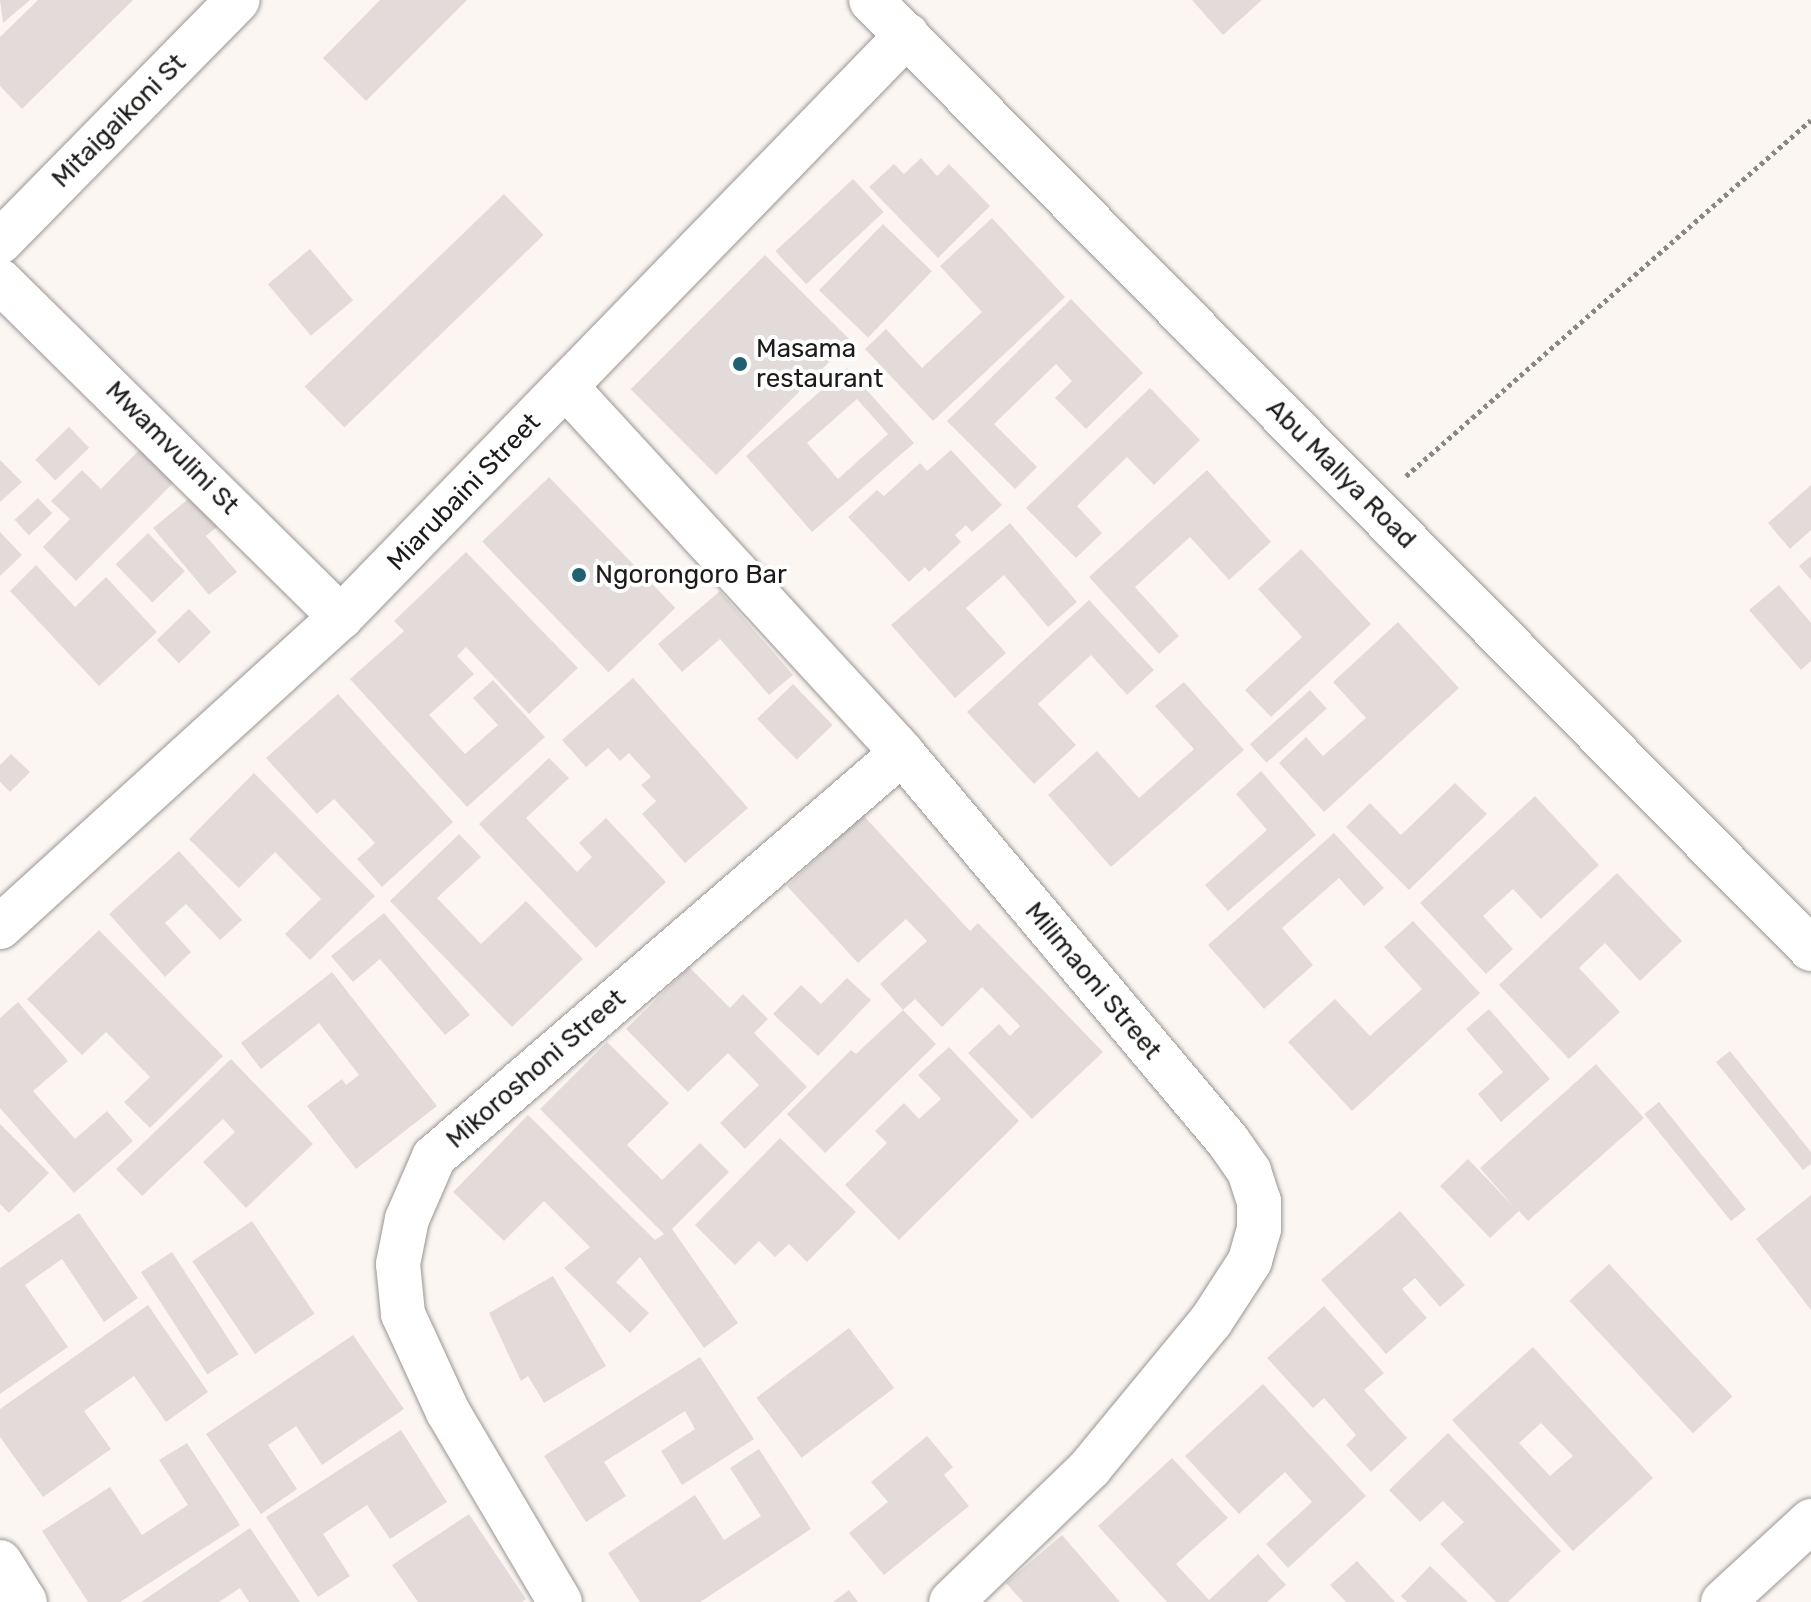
<!DOCTYPE html>
<html>
<head>
<meta charset="utf-8">
<style>
  body { margin:0 }
  #map { position:relative; width:1811px; height:1602px; overflow:hidden; background:#fcf6f3; font-family:Rubik,sans-serif }
  div>[style] { position:absolute }
  [style*='--x'] { left:calc(var(--x)*1px); top:calc(var(--y)*1px); width:calc(var(--w)*1px); rotate:calc(var(--a)*1deg) }
  .building>* { inset:0; background:#e2dbda; transform-origin:0 0 }
  .path>* { height:5px; margin-top:-2.5px; transform-origin:0; background:repeating-linear-gradient(90deg,#8a8684 0 4px,transparent 0 8px) }
  .roads { filter:drop-shadow(0 0 2px #9a9592) drop-shadow(0 0 2px #9a9592) }
  .minor>* { height:44px; margin:-22px; padding:0 22px; transform-origin:22px; border-radius:22px; background:#fff }
  .major>* { height:44px; margin:-22px; padding:0 22px; transform-origin:22px; border-radius:22px; background:#fff }
  .dots>* { width:22px; height:22px; translate:-50% -50%; box-sizing:border-box; border:4px solid #fff; border-radius:50% }
  span { translate:-50% -50%; white-space:nowrap; text-align:center; line-height:1.15; -webkit-text-stroke:8px #fff; paint-order:stroke }
  .street-label { font-size:26px; color:#1e1c1b }
  .poi-label { font-size:26px; color:#1e1c1b }
  .left { translate:0 -50%; text-align:left }
</style>
</head>
<body>
<div id="map">
  <div class="building">
    <div style="clip-path:polygon(0 0,30px 0,3px 23px)"></div>
    <div style="clip-path:polygon(38px 0,133px 0,22px 109px,0 86px,0 37px)"></div>
    <div style="clip-path:polygon(380px 0,467px 0,366px 101px,323px 58px)"></div>
    <div style="clip-path:polygon(1192px 0,1262px 0,1223px 35px)"></div>
    <div style="clip-path:polygon(921px 158px,937px 176px,949px 164px,990px 206px,938px 258px,869px 187px,894px 164px,904px 174px)"></div>
    <div style="left:853px;top:179px;width:45px;height:106px;rotate:47deg"></div>
    <div style="left:504px;top:194px;width:57px;height:277px;rotate:46deg"></div>
    <div style="clip-path:polygon(992px 218px,1065px 297px,933px 421px,865px 349px,886px 329px,922px 368px,982px 312px,940px 266px)"></div>
    <div style="left:883px;top:224px;width:68px;height:92px;rotate:44deg"></div>
    <div style="left:310px;top:249px;width:67px;height:55px;rotate:50deg"></div>
    <div style="left:765px;top:255px;width:121px;height:190px;rotate:45deg"></div>
    <div style="clip-path:polygon(1071px 299px,1143px 373px,1086px 429px,1055px 398px,1072px 381px,1056px 364px,994px 424px,1037px 467px,1015px 489px,947px 421px)"></div>
    <div style="clip-path:polygon(evenodd,847px 368px,914px 443px,812px 532px,746px 456px,847px 368px,857px 399px,888px 434px,838px 479px,807px 443px,857px 399px)"></div>
    <div style="clip-path:polygon(1150px 388px,1200px 440px,1154px 485px,1127px 457px,1077px 506px,1102px 533px,1076px 558px,1026px 508px)"></div>
    <div style="left:69px;top:427px;width:29px;height:47px;rotate:46deg"></div>
    <div style="clip-path:polygon(145px 444px,179px 477px,76px 581px,43px 547px,70px 519px,51px 501px,82px 470px,101px 489px)"></div>
    <div style="clip-path:polygon(951px 450px,1002px 505px,972px 532px,966px 525px,955px 535px,961px 542px,929px 572px,925px 567px,909px 582px,848px 517px,877px 490px,884px 496px,920px 463px,927px 471px)"></div>
    <div style="clip-path:polygon(0 460px,22px 482px,0 502px)"></div>
    <div style="clip-path:polygon(1207px 470px,1271px 542px,1229px 580px,1190px 537px,1135px 587px,1179px 636px,1159px 654px,1089px 577px)"></div>
    <div style="left:549px;top:477px;width:182px;height:93px;rotate:46deg"></div>
    <div style="clip-path:polygon(1811px 485px,1811px 530px,1790px 549px,1768px 523px)"></div>
    <div style="clip-path:polygon(198px 491px,224px 521px,206px 536px,237px 572px,209px 595px,153px 528px)"></div>
    <div style="left:38px;top:498px;width:21px;height:32px;rotate:47deg"></div>
    <div style="clip-path:polygon(1010px 523px,1077px 602px,1048px 627px,1004px 575px,966px 608px,1006px 653px,955px 698px,891px 625px)"></div>
    <div style="clip-path:polygon(0 532px,22px 555px,0 576px)"></div>
    <div style="left:148px;top:533px;width:53px;height:45px;rotate:46deg"></div>
    <div style="clip-path:polygon(1301px 549px,1371px 624px,1271px 717px,1245px 690px,1302px 637px,1258px 589px)"></div>
    <div style="clip-path:polygon(466px 552px,578px 668px,529px 714px,466px 647px,457px 656px,474px 674px,429px 715px,465px 754px,498px 725px,473px 698px,493px 680px,545px 737px,467px 807px,350px 679px,404px 631px,394px 621px)"></div>
    <div style="clip-path:polygon(1811px 556px,1811px 580px,1799px 566px)"></div>
    <div style="clip-path:polygon(36px 565px,75px 607px,106px 577px,157px 632px,99px 686px,10px 591px)"></div>
    <div style="clip-path:polygon(1779px 585px,1811px 623px,1811px 661px,1801px 670px,1749px 610px)"></div>
    <div style="clip-path:polygon(720px 591px,793px 675px,769px 695px,720px 639px,682px 672px,658px 644px)"></div>
    <div style="clip-path:polygon(1089px 600px,1154px 670px,1127px 695px,1091px 655px,1038px 704px,1076px 745px,1034px 784px,967px 712px)"></div>
    <div style="left:189px;top:609px;width:32px;height:45px;rotate:46deg"></div>
    <div style="clip-path:polygon(1398px 622px,1459px 688px,1324px 812px,1279px 763px,1306px 737px,1323px 756px,1366px 718px,1333px 682px)"></div>
    <div style="clip-path:polygon(633px 678px,748px 808px,685px 863px,642px 814px,656px 801px,641px 785px,651px 777px,629px 753px,620px 761px,608px 748px,586px 767px,562px 740px)"></div>
    <div style="clip-path:polygon(1184px 682px,1244px 750px,1111px 867px,1048px 795px,1097px 751px,1139px 798px,1194px 749px,1155px 706px)"></div>
    <div style="left:793px;top:684px;width:57px;height:50px;rotate:46deg"></div>
    <div style="left:1310px;top:690px;width:25px;height:81px;rotate:48deg"></div>
    <div style="clip-path:polygon(338px 694px,453px 822px,382px 887px,357px 859px,375px 843px,334px 799px,317px 814px,266px 758px)"></div>
    <div style="clip-path:polygon(11px 754px,30px 772px,10px 792px,0 782px,0 765px)"></div>
    <div style="clip-path:polygon(549px 758px,569px 778px,526px 818px,577px 872px,592px 857px,579px 843px,606px 818px,666px 882px,596px 948px,479px 824px)"></div>
    <div style="clip-path:polygon(1261px 771px,1316px 835px,1228px 911px,1205px 885px,1267px 830px,1236px 794px)"></div>
    <div style="clip-path:polygon(254px 773px,375px 896px,310px 960px,285px 934px,321px 899px,275px 852px,239px 888px,189px 839px)"></div>
    <div style="clip-path:polygon(1455px 783px,1487px 814px,1409px 890px,1346px 827px,1370px 803px,1401px 835px)"></div>
    <div style="clip-path:polygon(1535px 796px,1599px 865px,1541px 919px,1513px 889px,1483px 916px,1513px 949px,1486px 974px,1420px 903px)"></div>
    <div style="clip-path:polygon(863px 815px,970px 931px,978px 923px,1103px 1052px,1032px 1119px,968px 1053px,999px 1024px,1010px 1036px,1020px 1026px,982px 987px,942px 1027px,915px 999px,903px 1010px,880px 984px,927px 941px,906px 919px,858px 963px,787px 886px)"></div>
    <div style="clip-path:polygon(1334px 833px,1384px 888px,1364px 906px,1339px 878px,1282px 928px,1313px 965px,1264px 1009px,1208px 945px)"></div>
    <div style="clip-path:polygon(459px 834px,481px 857px,437px 898px,481px 944px,526px 901px,583px 959px,512px 1027px,390px 901px)"></div>
    <div style="clip-path:polygon(179px 851px,242px 920px,220px 940px,186px 904px,165px 923px,191px 952px,165px 977px,109px 914px)"></div>
    <div style="clip-path:polygon(1617px 873px,1682px 941px,1640px 981px,1605px 943px,1579px 968px,1620px 1012px,1569px 1059px,1499px 985px)"></div>
    <div style="clip-path:polygon(384px 913px,470px 1015px,445px 1035px,380px 959px,353px 982px,331px 956px)"></div>
    <div style="clip-path:polygon(1413px 921px,1480px 993px,1352px 1111px,1288px 1042px,1335px 999px,1370px 1036px,1422px 989px,1384px 947px)"></div>
    <div style="clip-path:polygon(99px 930px,223px 1056px,150px 1128px,124px 1102px,150px 1077px,106px 1032px,82px 1055px,27px 999px)"></div>
    <div style="clip-path:polygon(689px 967px,730px 1008px,743px 994px,768px 1019px,754px 1033px,807px 1087px,745px 1149px,720px 1123px,759px 1085px,728px 1053px,688px 1092px,626px 1029px)"></div>
    <div style="clip-path:polygon(332px 972px,437px 1106px,356px 1169px,307px 1106px,342px 1079px,346px 1085px,359px 1075px,319px 1023px,261px 1069px,241px 1043px)"></div>
    <div style="clip-path:polygon(847px 978px,871px 1000px,818px 1056px,773px 1014px,801px 985px,821px 1004px)"></div>
    <div style="clip-path:polygon(18px 1002px,68px 1061px,33px 1091px,75px 1139px,107px 1111px,133px 1141px,74px 1193px,0 1108px,0 1018px)"></div>
    <div style="clip-path:polygon(1489px 1009px,1550px 1079px,1501px 1122px,1478px 1094px,1503px 1072px,1466px 1029px)"></div>
    <div style="clip-path:polygon(903px 1010px,936px 1044px,825px 1153px,787px 1114px,851px 1050px,856px 1054px)"></div>
    <div style="clip-path:polygon(607px 1042px,669px 1103px,627px 1145px,662px 1180px,700px 1143px,729px 1172px,672px 1229px,738px 1323px,704px 1348px,640px 1257px,616px 1282px,649px 1313px,630px 1333px,564px 1268px,590px 1247px,544px 1201px,504px 1241px,453px 1192px,528px 1115px,655px 1240px,664px 1234px,540px 1109px)"></div>
    <div style="clip-path:polygon(949px 1047px,1019px 1121px,899px 1240px,845px 1185px,887px 1143px,875px 1131px,904px 1103px,919px 1119px,941px 1099px,918px 1075px)"></div>
    <div style="clip-path:polygon(1730px 1051px,1811px 1152px,1811px 1164px,1803px 1170px,1716px 1062px)"></div>
    <div style="clip-path:polygon(231px 1059px,313px 1144px,246px 1208px,203px 1162px,235px 1132px,223px 1119px,142px 1196px,116px 1169px)"></div>
    <div style="clip-path:polygon(1596px 1064px,1644px 1118px,1528px 1221px,1519px 1211px,1490px 1238px,1440px 1186px,1468px 1159px,1514px 1207px,1480px 1168px)"></div>
    <div style="left:1659px;top:1102px;width:138px;height:19px;rotate:51deg"></div>
    <div style="clip-path:polygon(0 1124px,49px 1173px,9px 1213px,0 1204px)"></div>
    <div style="clip-path:polygon(780px 1138px,856px 1212px,807px 1262px,789px 1244px,775px 1257px,759px 1241px,735px 1265px,695px 1225px)"></div>
    <div style="clip-path:polygon(1811px 1195px,1811px 1310px,1756px 1239px)"></div>
    <div style="clip-path:polygon(1400px 1211px,1465px 1285px,1440px 1307px,1415px 1278px,1402px 1289px,1427px 1318px,1386px 1354px,1321px 1280px)"></div>
    <div style="clip-path:polygon(79px 1213px,138px 1298px,104px 1322px,62px 1259px,25px 1285px,68px 1347px,0 1394px,0 1268px)"></div>
    <div style="left:252px;top:1221px;width:112px;height:72px;rotate:56deg"></div>
    <div style="left:172px;top:1252px;width:122px;height:37px;rotate:57deg"></div>
    <div style="left:1609px;top:1264px;width:181px;height:54px;rotate:47deg"></div>
    <div style="clip-path:polygon(553px 1276px,606px 1366px,544px 1403px,528px 1376px,521px 1381px,489px 1313px)"></div>
    <div style="clip-path:polygon(148px 1305px,208px 1392px,166px 1422px,134px 1376px,84px 1411px,111px 1449px,43px 1497px,0 1437px,0 1409px)"></div>
    <div style="clip-path:polygon(1324px 1306px,1384px 1373px,1364px 1390px,1407px 1438px,1371px 1472px,1346px 1445px,1356px 1435px,1324px 1398px,1313px 1408px,1267px 1358px)"></div>
    <div style="left:849px;top:1328px;width:75px;height:116px;rotate:53deg"></div>
    <div style="clip-path:polygon(353px 1335px,404px 1409px,322px 1465px,296px 1426px,268px 1445px,297px 1489px,261px 1514px,206px 1434px)"></div>
    <div style="clip-path:polygon(evenodd,1533px 1347px,1653px 1478px,1573px 1551px,1452px 1420px,1533px 1347px,1541px 1423px,1573px 1456px,1550px 1476px,1519px 1443px,1541px 1423px)"></div>
    <div style="clip-path:polygon(700px 1357px,754px 1439px,682px 1485px,661px 1451px,695px 1429px,685px 1411px,604px 1462px,626px 1496px,586px 1522px,544px 1456px)"></div>
    <div style="clip-path:polygon(1263px 1384px,1366px 1496px,1288px 1568px,1266px 1544px,1312px 1502px,1285px 1472px,1239px 1514px,1185px 1456px)"></div>
    <div style="clip-path:polygon(401px 1430px,447px 1502px,390px 1539px,367px 1505px,323px 1534px,350px 1576px,318px 1597px,266px 1517px)"></div>
    <div style="clip-path:polygon(1448px 1433px,1561px 1551px,1508px 1602px,1496px 1602px,1440px 1544px,1464px 1522px,1443px 1501px,1420px 1522px,1389px 1490px)"></div>
    <div style="clip-path:polygon(927px 1436px,953px 1467px,944px 1475px,969px 1506px,884px 1575px,849px 1533px,888px 1502px,871px 1482px)"></div>
    <div style="clip-path:polygon(187px 1443px,240px 1525px,120px 1602px,88px 1602px,42px 1531px,110px 1487px,142px 1535px,188px 1505px,159px 1460px)"></div>
    <div style="clip-path:polygon(759px 1449px,811px 1529px,700px 1602px,640px 1602px,608px 1553px,695px 1495px,724px 1540px,761px 1516px,730px 1468px)"></div>
    <div style="clip-path:polygon(1172px 1458px,1228px 1518px,1176px 1564px,1209px 1600px,1258px 1554px,1286px 1585px,1267px 1602px,1167px 1602px,1098px 1526px)"></div>
    <div style="clip-path:polygon(469px 1514px,526px 1599px,522px 1602px,418px 1602px,392px 1565px)"></div>
    <div style="clip-path:polygon(250px 1528px,300px 1602px,249px 1602px,240px 1588px,219px 1602px,141px 1602px)"></div>
    <div style="clip-path:polygon(1062px 1535px,1120px 1602px,1023px 1602px,1006px 1583px)"></div>
    <div style="clip-path:polygon(1357px 1561px,1395px 1602px,1346px 1602px,1330px 1585px)"></div>
    <div style="clip-path:polygon(1430px 1566px,1468px 1602px,1407px 1602px,1401px 1596px)"></div>
    <div style="clip-path:polygon(849px 1590px,858px 1602px,833px 1602px)"></div>
  </div>
  <div class="path">
    <div style="--x:1406;--y:476;--w:539;--a:-41.32"></div>
  </div>
  <div class="roads">
    <div class="minor">
      <div style="--x:0;--y:242;--w:339;--a:-45.5"></div>
      <div style="--x:0;--y:281;--w:479;--a:44.6"></div>
      <div style="--x:566;--y:387;--w:497;--a:47.4"></div>
      <div style="--x:902;--y:753;--w:507;--a:49.96"></div>
      <div style="--x:1228;--y:1141;--w:37;--a:55"></div>
      <div style="--x:1249;--y:1171;--w:32;--a:72"></div>
      <div style="--x:1259;--y:1201;--w:28;--a:90"></div>
      <div style="--x:1259;--y:1229;--w:33;--a:106"></div>
      <div style="--x:1250;--y:1261;--w:72;--a:123"></div>
      <div style="--x:1211;--y:1321;--w:190;--a:129.5"></div>
      <div style="--x:1090;--y:1468;--w:193;--a:136"></div>
      <div style="--x:0;--y:927;--w:461;--a:-42.3"></div>
      <div style="--x:341;--y:617;--w:812;--a:-45.8"></div>
      <div style="--x:0;--y:1562;--w:47;--a:58"></div>
      <div style="--x:560;--y:1602;--w:221;--a:-120.5"></div>
      <div style="--x:448;--y:1412;--w:108;--a:-114.7"></div>
      <div style="--x:403;--y:1314;--w:50;--a:-95.7"></div>
      <div style="--x:398;--y:1264;--w:46;--a:-78.7"></div>
      <div style="--x:407;--y:1219;--w:68;--a:-66.5"></div>
      <div style="--x:434;--y:1157;--w:618;--a:-40.8"></div>
      <div style="--x:1723;--y:1602;--w:120;--a:-42.6"></div>
    </div>
    <div class="major">
      <div style="--x:871;--y:0;--w:1336;--a:45.27"></div>
    </div>
  </div>
  <div class="dots">
    <div style="left:740px;top:364px;background:#1d6173"></div>
    <div style="left:579px;top:575px;background:#1d6173"></div>
  </div>
  <div class="street-label">
    <span style="left:119px;top:121px;rotate:-45deg">Mitaigaikoni St</span>
    <span style="left:172px;top:448px;rotate:45deg">Mwamvulini St</span>
    <span style="left:1341px;top:474px;rotate:45deg">Abu Mallya Road</span>
    <span style="left:464px;top:492px;rotate:-46deg">Miarubaini Street</span>
    <span style="left:1093px;top:981px;rotate:50deg">Milimaoni Street</span>
    <span style="left:536px;top:1069px;rotate:-41deg">Mikoroshoni Street</span>
  </div>
  <div class="poi-label">
    <span class="left" style="left:756px;top:364px">Masama<br>restaurant</span>
    <span class="left" style="left:595px;top:575px">Ngorongoro Bar</span>
  </div>
</div>
</body>
</html>
